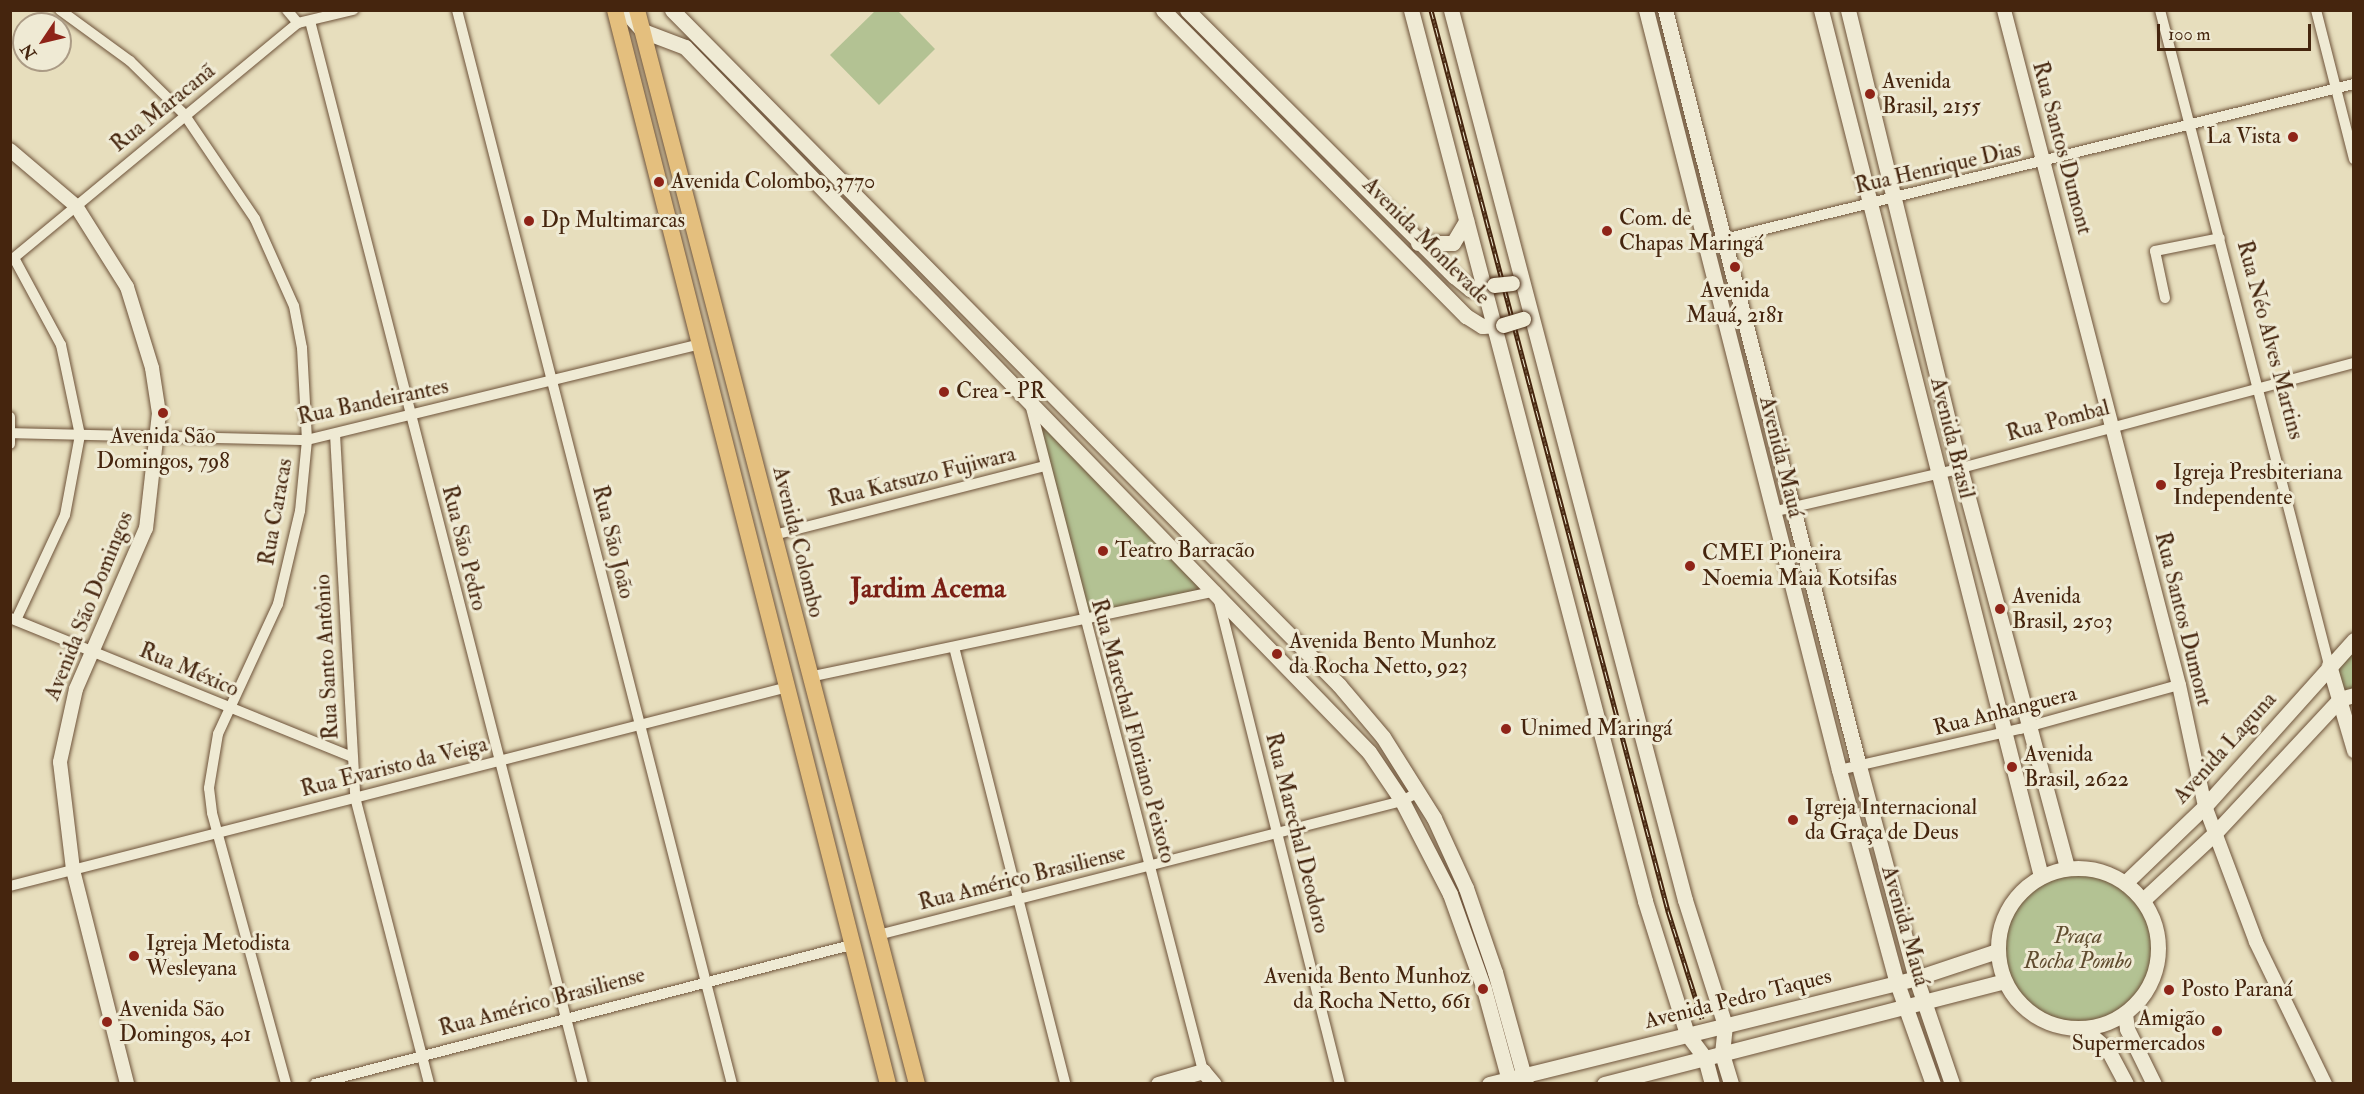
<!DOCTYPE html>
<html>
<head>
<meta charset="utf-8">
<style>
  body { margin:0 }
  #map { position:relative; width:2364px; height:1094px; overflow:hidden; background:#e7debd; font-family:"IM FELL Double Pica",serif }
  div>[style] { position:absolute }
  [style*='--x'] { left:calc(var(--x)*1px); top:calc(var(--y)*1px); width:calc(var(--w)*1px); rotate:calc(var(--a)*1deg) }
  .green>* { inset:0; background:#b3c293 }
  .round { border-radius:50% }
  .roads { filter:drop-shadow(0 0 2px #6e533a) drop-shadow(0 0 2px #6e533a) }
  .minor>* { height:10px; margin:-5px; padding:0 5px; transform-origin:5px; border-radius:5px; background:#efead4 }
  .tertiary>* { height:14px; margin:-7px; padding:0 7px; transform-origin:7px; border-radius:7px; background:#efead4 }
  .secondary>* { height:15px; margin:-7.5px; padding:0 7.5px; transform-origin:7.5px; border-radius:7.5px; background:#efead4 }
  .secondary>.ring { margin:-7.5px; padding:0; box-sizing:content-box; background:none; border:15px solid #efead4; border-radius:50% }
  .primary>* { height:16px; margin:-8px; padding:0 8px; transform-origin:8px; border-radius:8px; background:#e4bf7e }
  .rail>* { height:5px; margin-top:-2.5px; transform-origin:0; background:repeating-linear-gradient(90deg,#efead4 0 9px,#45250e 0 18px); box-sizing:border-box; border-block:2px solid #45250e }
  .bridges { filter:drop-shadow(0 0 2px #45250e) drop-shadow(0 0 2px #45250e) }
  .secondary-bridge>* { height:15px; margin:-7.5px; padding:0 7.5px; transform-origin:7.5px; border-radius:7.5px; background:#efead4 }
  .dots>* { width:16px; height:16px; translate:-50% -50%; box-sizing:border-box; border:3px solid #efead4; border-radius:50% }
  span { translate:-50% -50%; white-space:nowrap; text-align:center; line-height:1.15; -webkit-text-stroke:6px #efead4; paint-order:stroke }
  .poi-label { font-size:22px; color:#45250e }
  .left { translate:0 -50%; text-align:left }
  .right { translate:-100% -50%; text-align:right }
  .street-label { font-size:22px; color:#45250e }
  .park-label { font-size:22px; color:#604c2f; font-style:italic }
  .district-label { font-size:28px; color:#7a1f14; font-weight:700 }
  .frame { position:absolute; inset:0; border:12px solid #45250e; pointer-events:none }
  .north { position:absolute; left:12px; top:12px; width:60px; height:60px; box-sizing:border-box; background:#efead4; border:2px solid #ab9b85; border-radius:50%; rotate:235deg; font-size:16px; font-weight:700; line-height:24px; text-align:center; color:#45250e }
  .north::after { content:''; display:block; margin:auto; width:21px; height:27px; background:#8f2418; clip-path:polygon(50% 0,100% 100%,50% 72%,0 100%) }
  .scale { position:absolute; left:2157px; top:24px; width:154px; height:27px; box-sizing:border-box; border:3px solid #45250e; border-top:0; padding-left:8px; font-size:18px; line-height:21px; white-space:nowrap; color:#45250e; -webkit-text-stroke:4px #efead4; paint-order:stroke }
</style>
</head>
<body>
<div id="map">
  <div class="green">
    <div style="clip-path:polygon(876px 10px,898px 11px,935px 49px,879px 105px,830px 55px)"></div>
    <div style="clip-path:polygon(1029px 400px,1216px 591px,1083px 619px)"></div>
    <div style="clip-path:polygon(2353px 640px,2353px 695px,2340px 699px,2329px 665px)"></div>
    <div class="round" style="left:1998px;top:868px;width:160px;height:160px"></div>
  </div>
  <div class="roads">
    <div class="minor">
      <div style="--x:60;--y:10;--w:87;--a:36.1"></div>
      <div style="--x:130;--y:61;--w:76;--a:44.5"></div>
      <div style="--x:184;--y:114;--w:127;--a:55.9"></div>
      <div style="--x:255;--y:219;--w:95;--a:65.9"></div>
      <div style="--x:294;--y:306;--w:43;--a:79.2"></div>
      <div style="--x:302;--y:348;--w:92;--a:86.9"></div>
      <div style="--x:307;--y:440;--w:71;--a:95.6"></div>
      <div style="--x:300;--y:511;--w:96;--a:103.3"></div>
      <div style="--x:278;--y:604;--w:143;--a:114.8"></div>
      <div style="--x:218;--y:734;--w:55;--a:99.5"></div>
      <div style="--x:209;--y:788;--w:25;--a:83"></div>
      <div style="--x:212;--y:813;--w:281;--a:74.7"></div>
      <div style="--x:287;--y:10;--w:17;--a:50"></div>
      <div style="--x:457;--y:10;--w:1109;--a:75.64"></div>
      <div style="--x:2160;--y:10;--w:676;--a:75.53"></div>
      <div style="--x:2316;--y:10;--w:154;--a:75.7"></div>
      <div style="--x:310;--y:21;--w:1097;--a:75.6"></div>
      <div style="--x:1704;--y:244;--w:669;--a:-13.83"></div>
      <div style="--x:14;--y:258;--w:99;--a:61.6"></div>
      <div style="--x:61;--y:345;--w:92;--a:78.1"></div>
      <div style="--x:80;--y:435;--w:81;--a:100.6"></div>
      <div style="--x:65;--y:515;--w:116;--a:115"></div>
      <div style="--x:10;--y:261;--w:374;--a:-39.6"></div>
      <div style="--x:298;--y:23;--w:57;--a:-13.3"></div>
      <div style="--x:2165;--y:298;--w:48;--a:-102"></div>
      <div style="--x:2155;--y:251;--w:66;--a:-11.3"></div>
      <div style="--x:1042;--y:386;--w:19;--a:133"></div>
      <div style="--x:1029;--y:400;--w:693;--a:75.46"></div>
      <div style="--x:10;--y:417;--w:27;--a:90"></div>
      <div style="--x:11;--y:433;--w:296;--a:1.4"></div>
      <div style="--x:307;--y:440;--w:405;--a:-13.7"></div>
      <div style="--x:335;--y:434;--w:364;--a:86.8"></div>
      <div style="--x:355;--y:797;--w:296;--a:75.5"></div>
      <div style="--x:1772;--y:512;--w:187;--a:-13"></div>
      <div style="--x:1954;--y:470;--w:414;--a:-15"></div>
      <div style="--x:774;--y:535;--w:280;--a:-14.3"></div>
      <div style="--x:1218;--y:597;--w:502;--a:75.94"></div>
      <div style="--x:10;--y:618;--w:369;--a:22.1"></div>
      <div style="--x:954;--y:647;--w:451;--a:75.7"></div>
      <div style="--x:809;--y:677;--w:416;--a:-11.9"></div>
      <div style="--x:1839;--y:770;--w:186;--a:-12.8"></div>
      <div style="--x:2020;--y:729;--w:165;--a:-15.5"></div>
      <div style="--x:10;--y:886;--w:803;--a:-14.35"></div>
      <div style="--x:878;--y:935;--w:541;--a:-14.34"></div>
      <div style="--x:1402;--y:801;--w:18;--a:-29"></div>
      <div style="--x:315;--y:1084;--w:554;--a:-14.54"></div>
    </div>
    <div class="tertiary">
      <div style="--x:2004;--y:10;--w:697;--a:75.47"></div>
      <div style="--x:2179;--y:685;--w:124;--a:77.9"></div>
      <div style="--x:2205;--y:806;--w:145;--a:69.4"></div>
      <div style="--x:2256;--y:942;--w:158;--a:64.1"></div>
      <div style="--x:10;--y:150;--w:87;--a:40.3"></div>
      <div style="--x:76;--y:206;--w:96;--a:57.8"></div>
      <div style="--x:127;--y:287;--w:85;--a:72.8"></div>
      <div style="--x:152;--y:368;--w:46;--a:81.2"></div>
      <div style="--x:159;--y:413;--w:116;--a:96.4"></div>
      <div style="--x:146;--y:528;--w:176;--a:113.5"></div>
      <div style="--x:76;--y:689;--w:75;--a:102.4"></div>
      <div style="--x:60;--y:762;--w:109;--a:83.1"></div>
      <div style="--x:73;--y:870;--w:221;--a:75.8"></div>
    </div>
    <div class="secondary">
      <div style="--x:624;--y:10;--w:28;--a:48"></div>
      <div style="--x:643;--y:31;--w:45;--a:20.9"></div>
      <div style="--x:685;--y:47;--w:982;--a:45.87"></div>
      <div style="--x:1369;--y:752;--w:59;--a:56"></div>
      <div style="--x:1402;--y:801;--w:105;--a:62.7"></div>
      <div style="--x:1450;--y:894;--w:101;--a:70.3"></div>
      <div style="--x:1484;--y:989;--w:98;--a:74.7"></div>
      <div style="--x:672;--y:10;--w:949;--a:45.34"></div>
      <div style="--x:1339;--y:685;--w:68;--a:49.8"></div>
      <div style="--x:1383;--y:737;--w:96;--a:57.8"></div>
      <div style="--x:1434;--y:818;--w:77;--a:65.4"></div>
      <div style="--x:1466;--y:888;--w:89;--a:71"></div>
      <div style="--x:1495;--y:972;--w:116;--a:74.5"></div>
      <div style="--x:1163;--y:10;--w:431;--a:45.3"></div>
      <div style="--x:1466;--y:316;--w:19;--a:32"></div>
      <div style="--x:1482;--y:326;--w:19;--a:-3"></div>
      <div style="--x:1187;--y:10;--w:377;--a:44.9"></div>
      <div style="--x:1454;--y:276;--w:21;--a:39"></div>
      <div style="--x:1470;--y:289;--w:21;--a:-8"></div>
      <div style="--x:1411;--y:10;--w:921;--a:75.28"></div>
      <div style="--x:1645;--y:901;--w:139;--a:72.5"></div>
      <div style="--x:1687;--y:1034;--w:30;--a:53"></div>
      <div style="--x:1705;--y:1058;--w:27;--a:75"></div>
      <div style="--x:1451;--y:10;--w:920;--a:75.27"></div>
      <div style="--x:1685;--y:900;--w:131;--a:72.3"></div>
      <div style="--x:1725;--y:1025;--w:29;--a:96"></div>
      <div style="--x:1722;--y:1054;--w:31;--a:73"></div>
      <div style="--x:1646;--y:10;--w:784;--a:75.75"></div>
      <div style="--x:1839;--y:770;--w:221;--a:74.8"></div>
      <div style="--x:1897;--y:983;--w:107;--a:70.4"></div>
      <div style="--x:1665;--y:10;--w:780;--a:75.61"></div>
      <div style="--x:1859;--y:766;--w:220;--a:75"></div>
      <div style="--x:1916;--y:978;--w:112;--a:71.2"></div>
      <div style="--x:1821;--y:10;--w:894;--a:75.75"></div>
      <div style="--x:1848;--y:10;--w:471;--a:76.3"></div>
      <div style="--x:1960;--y:468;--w:414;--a:75"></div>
      <div style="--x:1418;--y:243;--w:35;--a:0"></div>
      <div style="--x:1453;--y:243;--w:26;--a:-59"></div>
      <div style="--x:2329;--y:665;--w:89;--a:73.6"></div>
      <div class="ring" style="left:1998px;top:868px;width:145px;height:145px"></div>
      <div style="--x:2125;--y:883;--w:111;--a:-43.9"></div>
      <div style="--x:2205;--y:806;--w:223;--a:-48.1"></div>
      <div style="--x:2143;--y:900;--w:98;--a:-42.9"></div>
      <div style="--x:2215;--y:833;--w:183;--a:-47"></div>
      <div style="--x:2340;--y:699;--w:15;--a:-16"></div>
      <div style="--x:2125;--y:1014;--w:15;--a:82"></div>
      <div style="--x:2127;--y:1029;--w:61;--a:63.9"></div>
      <div style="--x:2085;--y:1030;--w:30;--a:41"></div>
      <div style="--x:2108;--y:1050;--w:38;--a:62"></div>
      <div style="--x:1158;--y:1084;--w:47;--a:-16.1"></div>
      <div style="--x:1203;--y:1071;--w:17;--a:50"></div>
      <div style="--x:1489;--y:1084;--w:440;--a:-13.9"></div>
      <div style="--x:1916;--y:978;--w:85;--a:-18.4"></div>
      <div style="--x:1604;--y:1084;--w:413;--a:-14.4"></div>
    </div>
    <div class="primary">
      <div style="--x:615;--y:10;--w:1108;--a:75.74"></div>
      <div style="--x:637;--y:10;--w:1110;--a:75.39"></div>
    </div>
  </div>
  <div class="rail">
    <div style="--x:1431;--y:10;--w:932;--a:75.26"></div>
    <div style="--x:1668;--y:911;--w:113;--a:72.5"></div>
  </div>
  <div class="bridges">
    <div class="secondary-bridge">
      <div style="--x:1494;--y:285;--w:18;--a:-6"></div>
      <div style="--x:1503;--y:325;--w:21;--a:-17"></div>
    </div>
  </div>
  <div class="dots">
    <div style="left:1870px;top:94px;background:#8f2418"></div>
    <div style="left:2293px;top:137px;background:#8f2418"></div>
    <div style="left:659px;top:182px;background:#8f2418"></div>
    <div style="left:529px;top:221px;background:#8f2418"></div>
    <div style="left:1607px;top:231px;background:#8f2418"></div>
    <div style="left:1735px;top:267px;background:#8f2418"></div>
    <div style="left:944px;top:392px;background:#8f2418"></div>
    <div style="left:163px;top:413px;background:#8f2418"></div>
    <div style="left:2161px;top:485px;background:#8f2418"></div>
    <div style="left:1103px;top:551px;background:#8f2418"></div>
    <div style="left:1690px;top:566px;background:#8f2418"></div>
    <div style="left:2000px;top:609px;background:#8f2418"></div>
    <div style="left:1277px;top:654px;background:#8f2418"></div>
    <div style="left:1506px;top:729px;background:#8f2418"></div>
    <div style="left:2012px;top:767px;background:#8f2418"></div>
    <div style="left:1793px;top:820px;background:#8f2418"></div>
    <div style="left:134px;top:956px;background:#8f2418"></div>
    <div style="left:1483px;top:989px;background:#8f2418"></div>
    <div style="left:2169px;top:990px;background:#8f2418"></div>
    <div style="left:107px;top:1022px;background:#8f2418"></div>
    <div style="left:2217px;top:1031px;background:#8f2418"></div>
  </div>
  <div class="poi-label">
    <span class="left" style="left:1882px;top:94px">Avenida<br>Brasil, 2155</span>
    <span class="right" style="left:2281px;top:137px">La Vista</span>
    <span class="left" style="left:671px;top:182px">Avenida Colombo, 3770</span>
    <span class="left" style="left:1619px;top:231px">Com. de<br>Chapas Maringá</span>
    <span class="left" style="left:541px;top:221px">Dp Multimarcas</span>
    <span style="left:1735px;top:303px">Avenida<br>Mauá, 2181</span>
    <span class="left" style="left:956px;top:392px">Crea - PR</span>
    <span style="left:163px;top:449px">Avenida São<br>Domingos, 798</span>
    <span class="left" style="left:2173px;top:485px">Igreja Presbiteriana<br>Independente</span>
    <span class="left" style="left:1115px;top:551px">Teatro Barracão</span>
    <span class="left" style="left:1702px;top:566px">CMEI Pioneira<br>Noemia Maia Kotsifas</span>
    <span class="left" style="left:2012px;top:609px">Avenida<br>Brasil, 2503</span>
    <span class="left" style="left:1289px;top:654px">Avenida Bento Munhoz<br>da Rocha Netto, 923</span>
    <span class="left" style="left:1520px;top:729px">Unimed Maringá</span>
    <span class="left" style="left:2024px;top:767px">Avenida<br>Brasil, 2622</span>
    <span class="left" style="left:1805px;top:820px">Igreja Internacional<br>da Graça de Deus</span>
    <span class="left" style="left:146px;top:956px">Igreja Metodista<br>Wesleyana</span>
    <span class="right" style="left:1471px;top:989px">Avenida Bento Munhoz<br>da Rocha Netto, 661</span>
    <span class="left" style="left:2181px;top:990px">Posto Paraná</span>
    <span class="left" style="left:119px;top:1022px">Avenida São<br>Domingos, 401</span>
    <span class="right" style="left:2205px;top:1031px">Amigão<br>Supermercados</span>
  </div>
  <div class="street-label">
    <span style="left:163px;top:108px;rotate:-39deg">Rua Maracanã</span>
    <span style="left:2062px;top:148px;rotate:75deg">Rua Santos Dumont</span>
    <span style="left:1938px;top:168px;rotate:-13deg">Rua Henrique Dias</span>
    <span style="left:1426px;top:241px;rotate:45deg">Avenida Monlevade</span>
    <span style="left:2270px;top:340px;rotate:75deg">Rua Néo Alves Martins</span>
    <span style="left:373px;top:402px;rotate:-12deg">Rua Bandeirantes</span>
    <span style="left:2058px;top:421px;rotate:-15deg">Rua Pombal</span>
    <span style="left:1952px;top:438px;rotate:76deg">Avenida Brasil</span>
    <span style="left:1781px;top:457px;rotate:76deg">Avenida Mauá</span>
    <span style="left:922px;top:477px;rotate:-14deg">Rua Katsuzo Fujiwara</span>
    <span style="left:276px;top:512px;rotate:-80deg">Rua Caracas</span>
    <span style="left:613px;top:542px;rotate:76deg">Rua São João</span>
    <span style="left:798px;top:542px;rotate:76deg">Avenida Colombo</span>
    <span style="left:464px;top:548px;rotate:76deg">Rua São Pedro</span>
    <span style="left:89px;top:606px;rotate:-68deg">Avenida São Domingos</span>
    <span style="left:2183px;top:619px;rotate:76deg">Rua Santos Dumont</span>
    <span style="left:327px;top:657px;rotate:-93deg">Rua Santo Antônio</span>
    <span style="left:189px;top:670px;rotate:23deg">Rua México</span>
    <span style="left:2005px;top:711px;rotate:-14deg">Rua Anhanguera</span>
    <span style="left:1133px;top:731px;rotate:75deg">Rua Marechal Floriano Peixoto</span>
    <span style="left:2225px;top:748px;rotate:-48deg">Avenida Laguna</span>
    <span style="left:394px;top:767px;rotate:-14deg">Rua Evaristo da Veiga</span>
    <span style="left:1297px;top:833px;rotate:76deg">Rua Marechal Deodoro</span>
    <span style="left:1022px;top:878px;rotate:-14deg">Rua Américo Brasiliense</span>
    <span style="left:1905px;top:926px;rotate:74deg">Avenida Mauá</span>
    <span style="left:1738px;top:999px;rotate:-14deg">Avenida Pedro Taques</span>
    <span style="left:542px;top:1002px;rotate:-15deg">Rua Américo Brasiliense</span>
  </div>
  <div class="park-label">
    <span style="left:2078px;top:949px">Praça<br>Rocha Pombo</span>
  </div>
  <div class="district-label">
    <span style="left:928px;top:589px">Jardim Acema</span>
  </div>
  <div class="frame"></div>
  <div class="north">N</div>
  <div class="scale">100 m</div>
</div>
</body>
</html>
